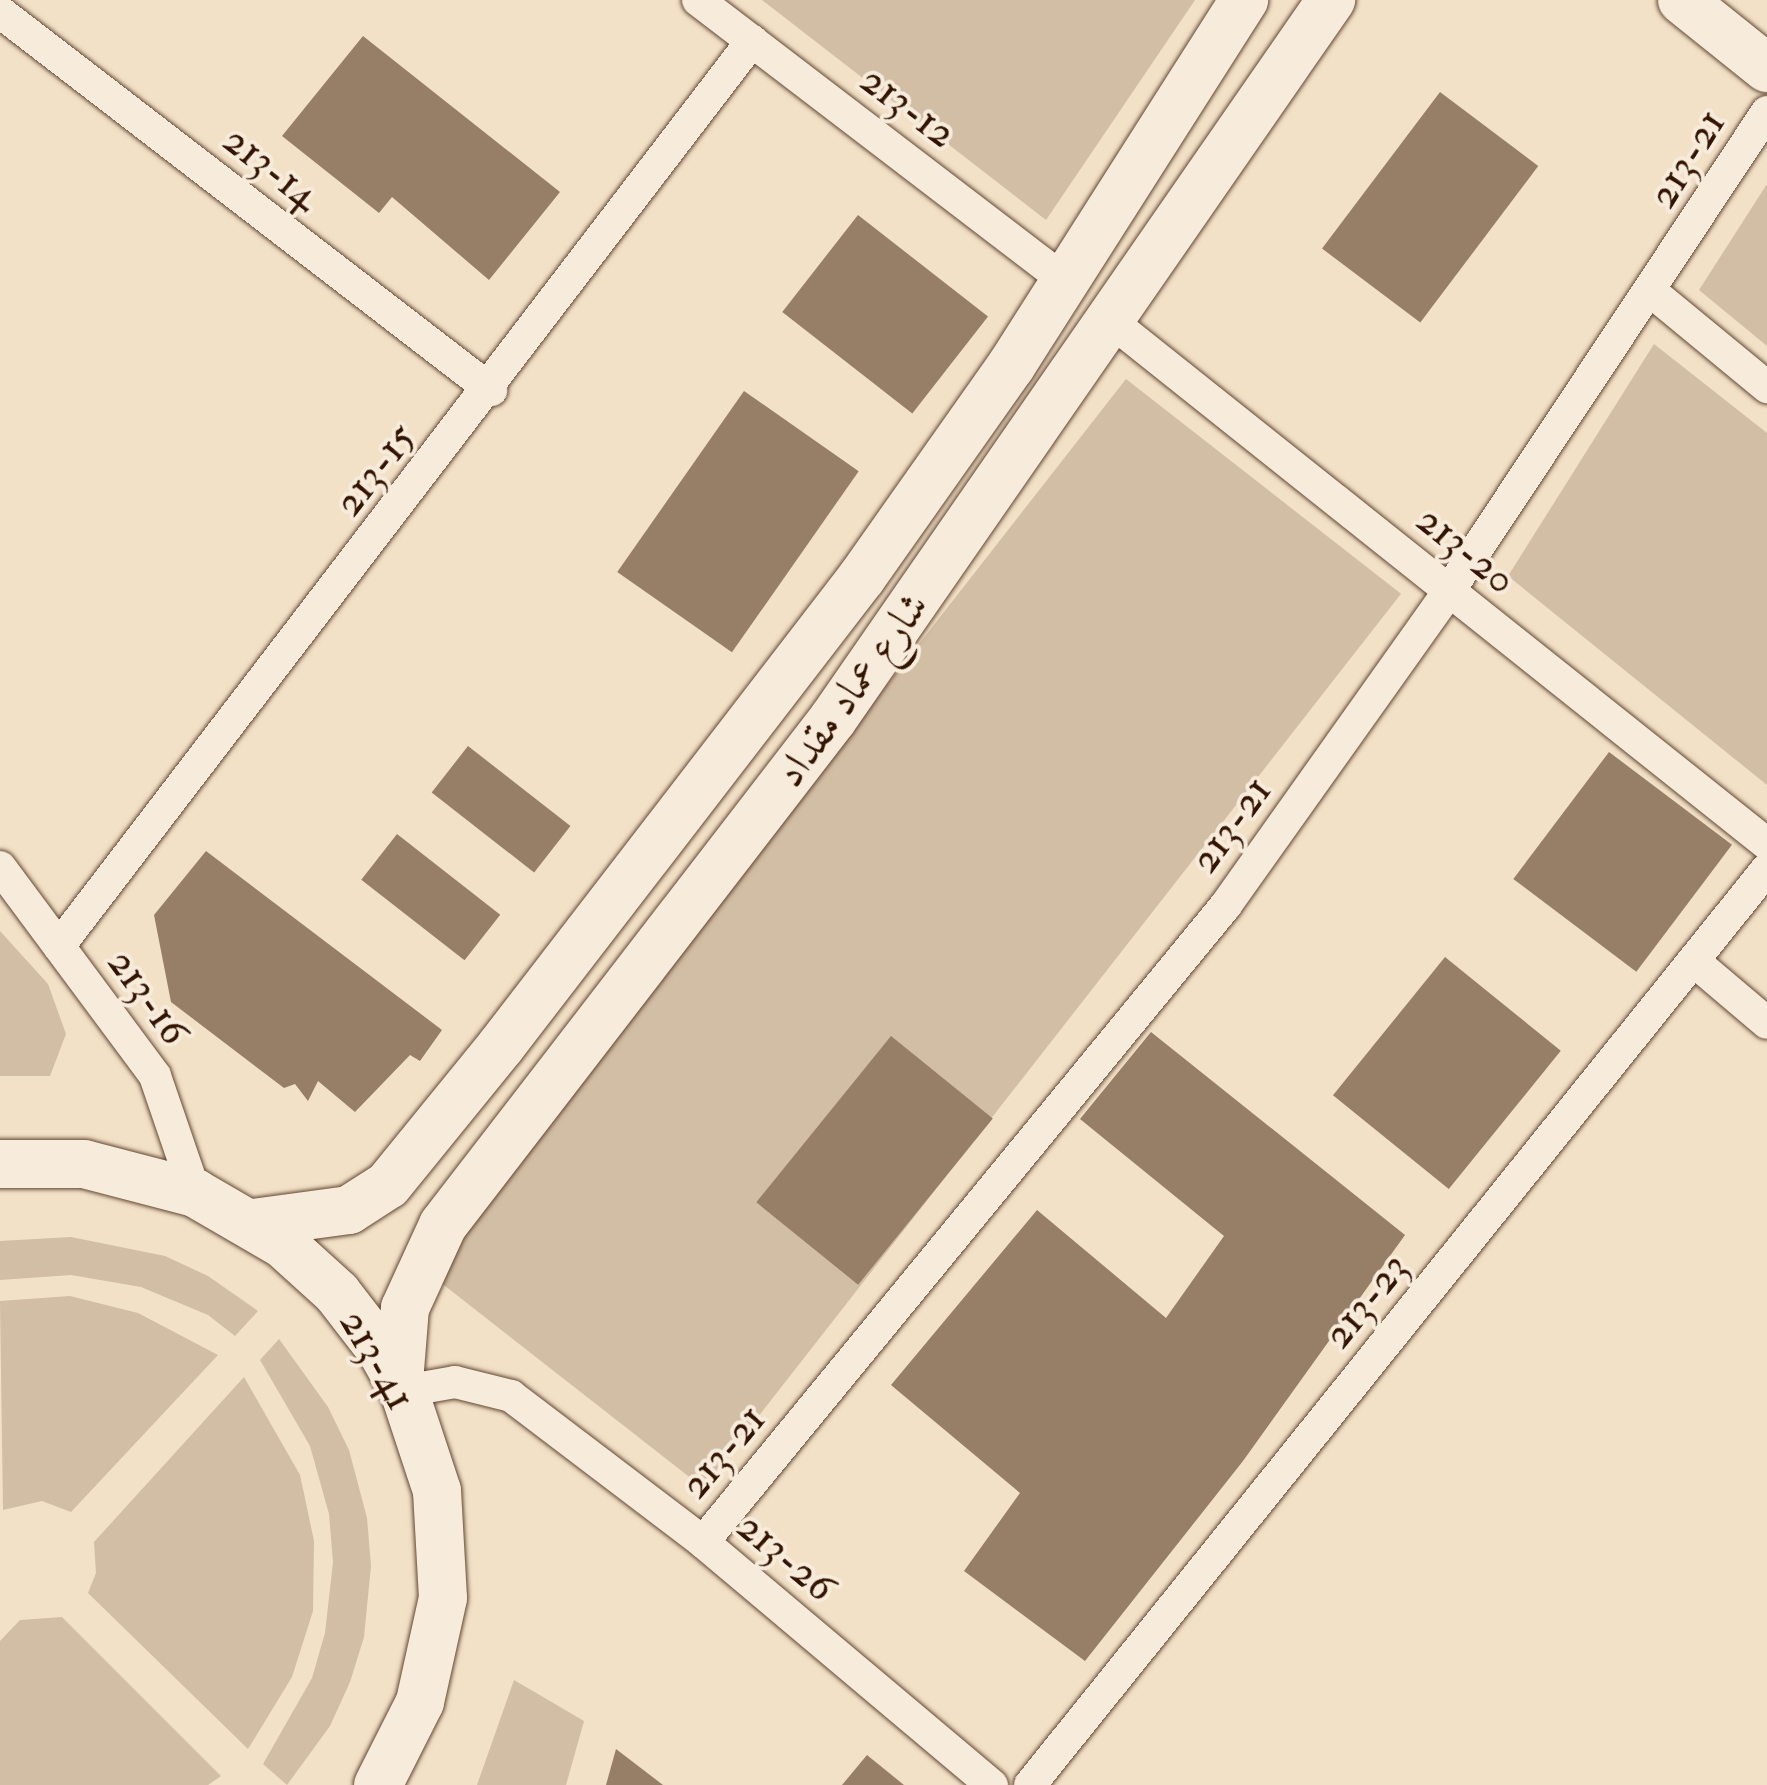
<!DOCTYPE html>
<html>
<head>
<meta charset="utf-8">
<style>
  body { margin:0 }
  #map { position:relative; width:1767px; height:1785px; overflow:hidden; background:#f2e0c7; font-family:"IM FELL Double Pica",Amiri,serif }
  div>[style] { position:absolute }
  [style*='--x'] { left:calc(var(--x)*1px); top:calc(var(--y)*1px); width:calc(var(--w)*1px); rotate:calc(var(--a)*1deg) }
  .green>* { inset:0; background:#d2bda5; transform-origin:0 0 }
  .building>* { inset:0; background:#967e67; transform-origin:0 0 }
  .roads { filter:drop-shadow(0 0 2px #634732) drop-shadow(0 0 2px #634732) }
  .street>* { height:32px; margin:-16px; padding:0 16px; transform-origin:16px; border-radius:16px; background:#f7ebdb }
  .secondary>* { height:48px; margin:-24px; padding:0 24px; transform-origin:24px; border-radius:24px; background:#f7ebdb }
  span { translate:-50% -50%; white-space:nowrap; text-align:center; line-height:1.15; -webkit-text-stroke:8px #f7ebdb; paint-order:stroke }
  .street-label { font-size:42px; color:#331400 }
</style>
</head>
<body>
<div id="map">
  <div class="green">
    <div style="clip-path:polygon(762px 0,1195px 0,1046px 220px)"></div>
    <div style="clip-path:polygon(1767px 184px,1767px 346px,1699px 290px)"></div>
    <div style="clip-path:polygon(1654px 344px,1767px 433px,1767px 785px,1508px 576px)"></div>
    <div style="left:1126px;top:379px;width:349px;height:1134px;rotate:38deg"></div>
    <div style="clip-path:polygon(0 931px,48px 984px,66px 1034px,50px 1076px,0 1076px)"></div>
    <div style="clip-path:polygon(71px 1237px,165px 1256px,208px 1276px,258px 1311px,235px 1336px,208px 1315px,141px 1287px,71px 1275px,0 1280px,0 1241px)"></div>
    <div style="clip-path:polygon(70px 1296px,138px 1313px,218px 1355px,71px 1512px,42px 1501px,3px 1510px,0 1301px)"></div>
    <div style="clip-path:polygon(279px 1339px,328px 1407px,349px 1450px,367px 1518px,371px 1566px,364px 1637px,350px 1682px,330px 1726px,287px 1785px,263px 1764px,312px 1678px,325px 1633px,333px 1562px,329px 1514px,310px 1446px,260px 1360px)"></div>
    <div style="clip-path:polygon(244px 1377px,300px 1475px,314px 1541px,313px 1611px,292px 1677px,248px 1749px,88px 1593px,96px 1573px,94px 1542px)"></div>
    <div style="clip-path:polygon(62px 1617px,221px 1776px,208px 1785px,0 1785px,0 1641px,20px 1620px)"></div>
    <div style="clip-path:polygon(514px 1680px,584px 1721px,566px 1785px,477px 1785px)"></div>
  </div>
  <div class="building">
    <div style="clip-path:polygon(363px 36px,560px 192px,489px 280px,392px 197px,379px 213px,282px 136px)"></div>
    <div style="left:1440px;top:92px;width:123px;height:196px;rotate:37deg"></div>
    <div style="left:858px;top:215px;width:165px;height:123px;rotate:38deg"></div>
    <div style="left:744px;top:391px;width:140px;height:221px;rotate:35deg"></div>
    <div style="left:468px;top:746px;width:130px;height:59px;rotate:38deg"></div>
    <div style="left:1609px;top:752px;width:154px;height:159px;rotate:37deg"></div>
    <div style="left:397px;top:834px;width:131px;height:58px;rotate:38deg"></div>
    <div style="clip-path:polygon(206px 851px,442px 1030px,420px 1061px,410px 1055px,355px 1112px,318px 1081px,308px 1101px,295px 1084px,284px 1088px,171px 1002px,154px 915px)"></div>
    <div style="left:1445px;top:957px;width:149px;height:178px;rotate:39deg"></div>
    <div style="clip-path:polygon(1151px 1032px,1405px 1235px,1243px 1461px,1085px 1661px,964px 1571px,1020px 1493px,891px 1385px,1037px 1210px,1166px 1318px,1224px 1236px,1080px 1119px)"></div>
    <div style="left:891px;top:1036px;width:131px;height:214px;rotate:39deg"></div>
    <div style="clip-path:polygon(616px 1749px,663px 1785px,606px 1785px)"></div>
    <div style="clip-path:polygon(867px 1755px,904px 1785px,842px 1785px)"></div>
  </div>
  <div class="roads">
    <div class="street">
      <div style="--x:698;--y:0;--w:463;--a:37.4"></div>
      <div style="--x:0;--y:12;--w:620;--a:37.59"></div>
      <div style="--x:1653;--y:293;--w:148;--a:39.5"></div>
      <div style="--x:1112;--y:322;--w:838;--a:38.55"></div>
      <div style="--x:0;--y:867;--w:260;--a:53.4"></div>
      <div style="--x:155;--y:1076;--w:124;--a:71.1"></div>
      <div style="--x:59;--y:946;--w:1140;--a:-52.56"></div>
      <div style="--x:1695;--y:962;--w:94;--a:40.3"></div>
      <div style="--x:404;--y:1391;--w:52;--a:-10"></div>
      <div style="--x:455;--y:1382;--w:58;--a:14"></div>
      <div style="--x:511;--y:1396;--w:241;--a:37.2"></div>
      <div style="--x:703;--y:1542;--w:378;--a:40.1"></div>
      <div style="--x:703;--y:1542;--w:824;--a:-50.61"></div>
      <div style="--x:1226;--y:905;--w:385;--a:-54.6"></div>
      <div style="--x:1449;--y:591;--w:575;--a:-56.42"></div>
      <div style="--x:1030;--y:1785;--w:1176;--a:-51.18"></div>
    </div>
    <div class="secondary">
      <div style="--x:1682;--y:0;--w:109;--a:38.7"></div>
      <div style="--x:0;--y:1164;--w:84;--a:0"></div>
      <div style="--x:84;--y:1164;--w:115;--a:14.6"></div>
      <div style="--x:195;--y:1193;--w:102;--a:30.1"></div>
      <div style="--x:283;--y:1244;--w:73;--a:42.2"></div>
      <div style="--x:337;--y:1293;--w:72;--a:52.3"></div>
      <div style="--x:381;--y:1350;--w:47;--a:60.7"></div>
      <div style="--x:404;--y:1391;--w:105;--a:71.7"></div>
      <div style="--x:437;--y:1491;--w:107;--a:86.8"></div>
      <div style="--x:443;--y:1598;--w:107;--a:102.5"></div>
      <div style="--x:420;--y:1702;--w:93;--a:116.8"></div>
      <div style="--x:253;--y:1223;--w:97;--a:-7.7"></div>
      <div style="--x:349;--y:1210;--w:46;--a:-32.7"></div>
      <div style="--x:388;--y:1185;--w:179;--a:-50.9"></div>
      <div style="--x:501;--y:1046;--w:592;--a:-52.41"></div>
      <div style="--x:862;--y:577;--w:258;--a:-54.8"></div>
      <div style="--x:1011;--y:366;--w:434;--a:-57.5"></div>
      <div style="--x:399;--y:1382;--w:74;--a:-85.4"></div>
      <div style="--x:405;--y:1308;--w:91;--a:-65.4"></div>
      <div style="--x:443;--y:1225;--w:639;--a:-52.38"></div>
      <div style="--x:833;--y:719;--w:875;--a:-55.29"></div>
    </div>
  </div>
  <div class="street-label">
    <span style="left:908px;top:107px;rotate:37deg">213-12</span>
    <span style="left:1687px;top:159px;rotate:-58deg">213-21</span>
    <span style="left:271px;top:168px;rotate:38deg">213-14</span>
    <span style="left:375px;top:470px;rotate:-52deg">213-15</span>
    <span style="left:1466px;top:550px;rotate:39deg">213-20</span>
    <span style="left:852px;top:690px;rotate:-54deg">شارع عماد مقداد</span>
    <span style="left:1231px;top:825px;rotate:-54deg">213-21</span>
    <span style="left:148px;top:997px;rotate:54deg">213-16</span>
    <span style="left:1366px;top:1301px;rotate:-51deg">213-23</span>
    <span style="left:377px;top:1360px;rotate:60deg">213-41</span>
    <span style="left:723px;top:1452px;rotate:-50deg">213-21</span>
    <span style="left:786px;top:1557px;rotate:40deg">213-26</span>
  </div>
</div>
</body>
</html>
